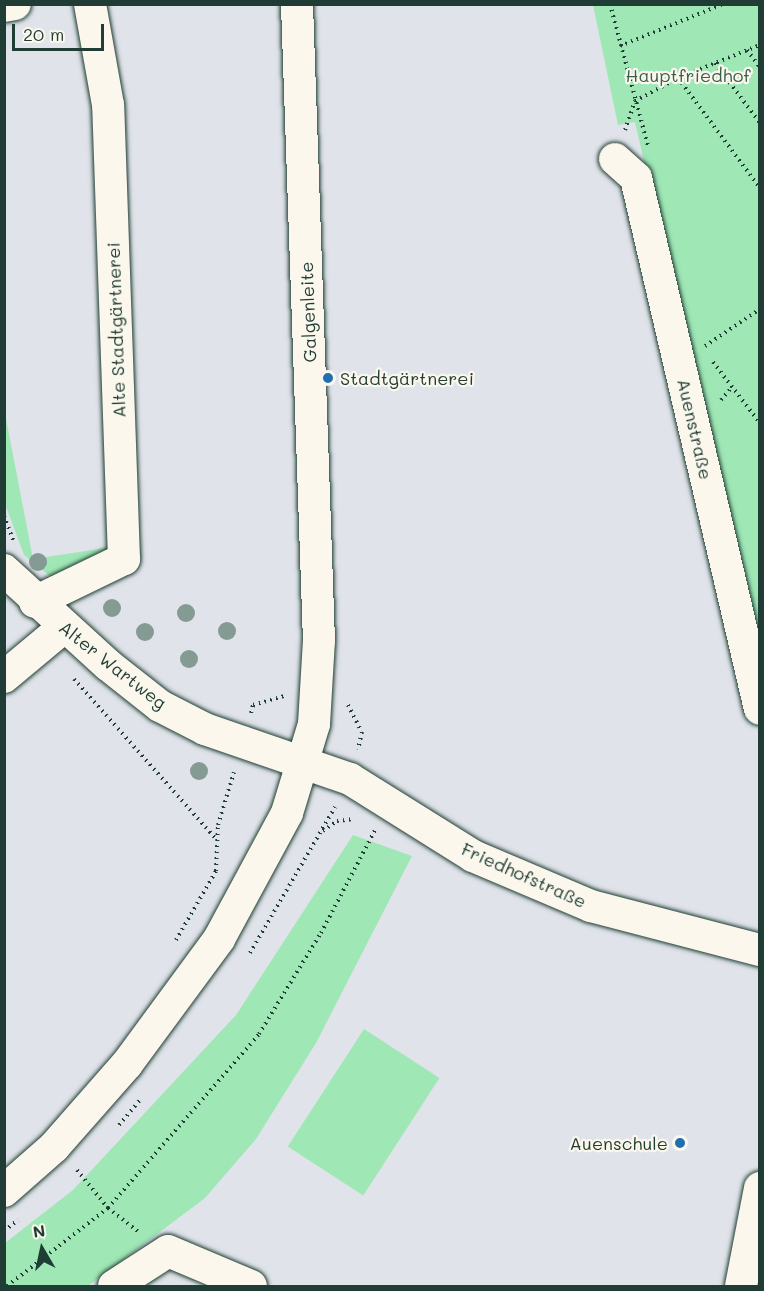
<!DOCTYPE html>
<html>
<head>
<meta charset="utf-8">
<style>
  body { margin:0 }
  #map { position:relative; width:764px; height:1291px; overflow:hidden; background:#e0e4ea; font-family:Mali,sans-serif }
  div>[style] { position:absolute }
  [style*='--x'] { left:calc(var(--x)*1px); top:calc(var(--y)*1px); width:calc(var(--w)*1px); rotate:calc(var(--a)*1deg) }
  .green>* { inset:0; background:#9fe7b5; transform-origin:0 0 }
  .path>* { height:4px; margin-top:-2px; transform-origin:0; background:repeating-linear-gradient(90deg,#1f3d34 0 1.5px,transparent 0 6px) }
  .roads { filter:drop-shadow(0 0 2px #1f3d34) drop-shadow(0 0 2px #1f3d34) }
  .minor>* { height:32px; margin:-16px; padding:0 16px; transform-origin:16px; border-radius:16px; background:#fbf7ec }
  .trees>* { width:18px; height:18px; margin:-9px; border-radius:50%; background:#849b94 }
  .dots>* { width:16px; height:16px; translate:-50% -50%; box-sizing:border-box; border:3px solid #fbf7ec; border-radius:50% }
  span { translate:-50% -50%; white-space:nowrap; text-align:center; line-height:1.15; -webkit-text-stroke:4.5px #fbf7ec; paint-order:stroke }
  .park-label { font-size:18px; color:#395f4e }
  .street-label { font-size:18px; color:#1f3d34 }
  .poi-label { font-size:18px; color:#1f3d34 }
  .left { translate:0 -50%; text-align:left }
  .right { translate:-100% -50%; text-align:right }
  .frame { position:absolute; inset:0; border:6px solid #1f3d34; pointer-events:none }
  .north { position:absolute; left:12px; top:1219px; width:60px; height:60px; -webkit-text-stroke:4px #fbf7ec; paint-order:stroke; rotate:351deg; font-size:16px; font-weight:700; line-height:24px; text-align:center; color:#1f3d34 }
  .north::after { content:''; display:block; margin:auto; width:21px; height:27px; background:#1f3d34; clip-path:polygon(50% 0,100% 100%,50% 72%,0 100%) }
  .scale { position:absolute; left:12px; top:24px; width:92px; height:27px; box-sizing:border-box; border:3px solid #1f3d34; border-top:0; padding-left:8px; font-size:18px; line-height:21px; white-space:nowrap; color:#1f3d34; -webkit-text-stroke:4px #fbf7ec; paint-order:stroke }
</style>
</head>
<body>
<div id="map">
  <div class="green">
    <div style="clip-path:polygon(593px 5px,759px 5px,759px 667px,635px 122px,618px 125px)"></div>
    <div style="clip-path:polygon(4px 408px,33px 559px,112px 547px,51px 577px,24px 555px,5px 504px)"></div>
    <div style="clip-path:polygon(353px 835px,412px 856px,316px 1043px,256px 1139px,205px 1198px,88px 1286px,5px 1286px,5px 1243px,73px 1190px,236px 1015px)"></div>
    <div style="left:364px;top:1029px;width:90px;height:140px;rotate:33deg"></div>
  </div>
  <div class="path">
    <div style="--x:610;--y:4;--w:147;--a:75"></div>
    <div style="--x:620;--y:46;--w:111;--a:-22.2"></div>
    <div style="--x:747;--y:50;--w:21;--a:53"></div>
    <div style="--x:715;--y:63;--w:75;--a:53.1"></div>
    <div style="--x:678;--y:78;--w:137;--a:53.3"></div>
    <div style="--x:625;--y:130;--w:31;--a:-71"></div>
    <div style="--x:635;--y:101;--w:49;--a:-28.1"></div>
    <div style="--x:678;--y:78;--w:88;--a:-21.9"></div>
    <div style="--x:705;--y:346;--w:66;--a:-33.9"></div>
    <div style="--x:713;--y:362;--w:77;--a:52.4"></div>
    <div style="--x:721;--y:400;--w:17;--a:-50"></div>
    <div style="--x:4;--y:516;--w:28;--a:69"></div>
    <div style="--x:74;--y:679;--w:214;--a:48.4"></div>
    <div style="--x:348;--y:705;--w:30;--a:63"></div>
    <div style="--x:362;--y:732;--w:18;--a:103"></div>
    <div style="--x:251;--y:713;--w:8;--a:-76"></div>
    <div style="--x:253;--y:705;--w:32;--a:-16"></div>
    <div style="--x:323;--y:831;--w:17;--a:-36"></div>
    <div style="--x:337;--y:821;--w:17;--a:-7"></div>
    <div style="--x:176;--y:940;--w:80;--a:-59.9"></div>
    <div style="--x:216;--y:871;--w:46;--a:-87.5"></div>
    <div style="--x:218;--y:825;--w:55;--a:-73.2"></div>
    <div style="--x:250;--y:953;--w:169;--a:-59.8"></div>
    <div style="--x:119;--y:1125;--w:34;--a:-50"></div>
    <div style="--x:77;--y:1170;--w:49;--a:50.8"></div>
    <div style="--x:108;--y:1208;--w:41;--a:38"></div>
    <div style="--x:4;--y:1231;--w:18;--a:-38"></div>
    <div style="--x:7;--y:1286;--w:128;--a:-37.7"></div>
    <div style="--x:108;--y:1208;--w:230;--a:-49"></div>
    <div style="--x:259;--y:1034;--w:119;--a:-58.5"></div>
    <div style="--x:321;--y:933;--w:116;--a:-62.3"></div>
  </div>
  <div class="roads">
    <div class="minor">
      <div style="--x:4;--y:6;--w:11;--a:-10"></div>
      <div style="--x:615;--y:159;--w:28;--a:42"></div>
      <div style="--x:636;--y:178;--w:545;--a:76.86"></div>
      <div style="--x:4;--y:570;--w:141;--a:42.4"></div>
      <div style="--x:108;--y:665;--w:66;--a:38.3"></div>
      <div style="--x:160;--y:706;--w:51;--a:27.1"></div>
      <div style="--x:205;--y:729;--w:153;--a:19"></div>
      <div style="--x:350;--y:779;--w:145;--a:32"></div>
      <div style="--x:473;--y:856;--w:128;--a:23"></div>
      <div style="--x:591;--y:906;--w:175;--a:14.6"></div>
      <div style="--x:35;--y:602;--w:99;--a:-25.8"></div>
      <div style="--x:124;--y:559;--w:454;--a:-92"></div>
      <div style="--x:108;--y:105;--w:103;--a:-100.1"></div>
      <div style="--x:4;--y:677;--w:78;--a:-39.8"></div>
      <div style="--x:4;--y:1191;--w:67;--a:-41.3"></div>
      <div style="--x:54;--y:1147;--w:111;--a:-48.7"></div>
      <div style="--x:127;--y:1064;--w:155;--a:-53.6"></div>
      <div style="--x:219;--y:939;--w:143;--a:-61.6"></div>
      <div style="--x:287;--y:813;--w:93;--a:-73.1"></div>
      <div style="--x:314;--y:724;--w:83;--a:-86.6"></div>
      <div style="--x:319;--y:641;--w:637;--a:-91.98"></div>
      <div style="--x:114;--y:1286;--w:64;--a:-32.9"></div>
      <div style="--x:168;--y:1251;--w:90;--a:22.9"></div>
      <div style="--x:741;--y:1286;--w:100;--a:-79"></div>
    </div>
  </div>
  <div class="trees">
    <div style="left:38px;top:562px"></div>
    <div style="left:112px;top:608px"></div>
    <div style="left:186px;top:613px"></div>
    <div style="left:227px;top:631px"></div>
    <div style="left:145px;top:632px"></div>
    <div style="left:189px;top:659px"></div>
    <div style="left:199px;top:771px"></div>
  </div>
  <div class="dots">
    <div style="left:328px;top:378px;background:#1f6fb2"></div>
    <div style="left:680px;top:1143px;background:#1f6fb2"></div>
  </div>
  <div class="park-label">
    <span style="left:688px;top:75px">Hauptfriedhof</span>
  </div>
  <div class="street-label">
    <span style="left:308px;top:312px;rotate:-92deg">Galgenleite</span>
    <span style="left:116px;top:330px;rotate:-92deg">Alte Stadtgärtnerei</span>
    <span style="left:695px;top:429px;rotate:77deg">Auenstraße</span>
    <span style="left:113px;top:665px;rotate:38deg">Alter Wartweg</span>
    <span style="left:524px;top:875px;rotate:24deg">Friedhofstraße</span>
  </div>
  <div class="poi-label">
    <span class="left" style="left:340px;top:378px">Stadtgärtnerei</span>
    <span class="right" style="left:668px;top:1143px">Auenschule</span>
  </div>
  <div class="frame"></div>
  <div class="north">N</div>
  <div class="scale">20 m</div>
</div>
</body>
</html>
